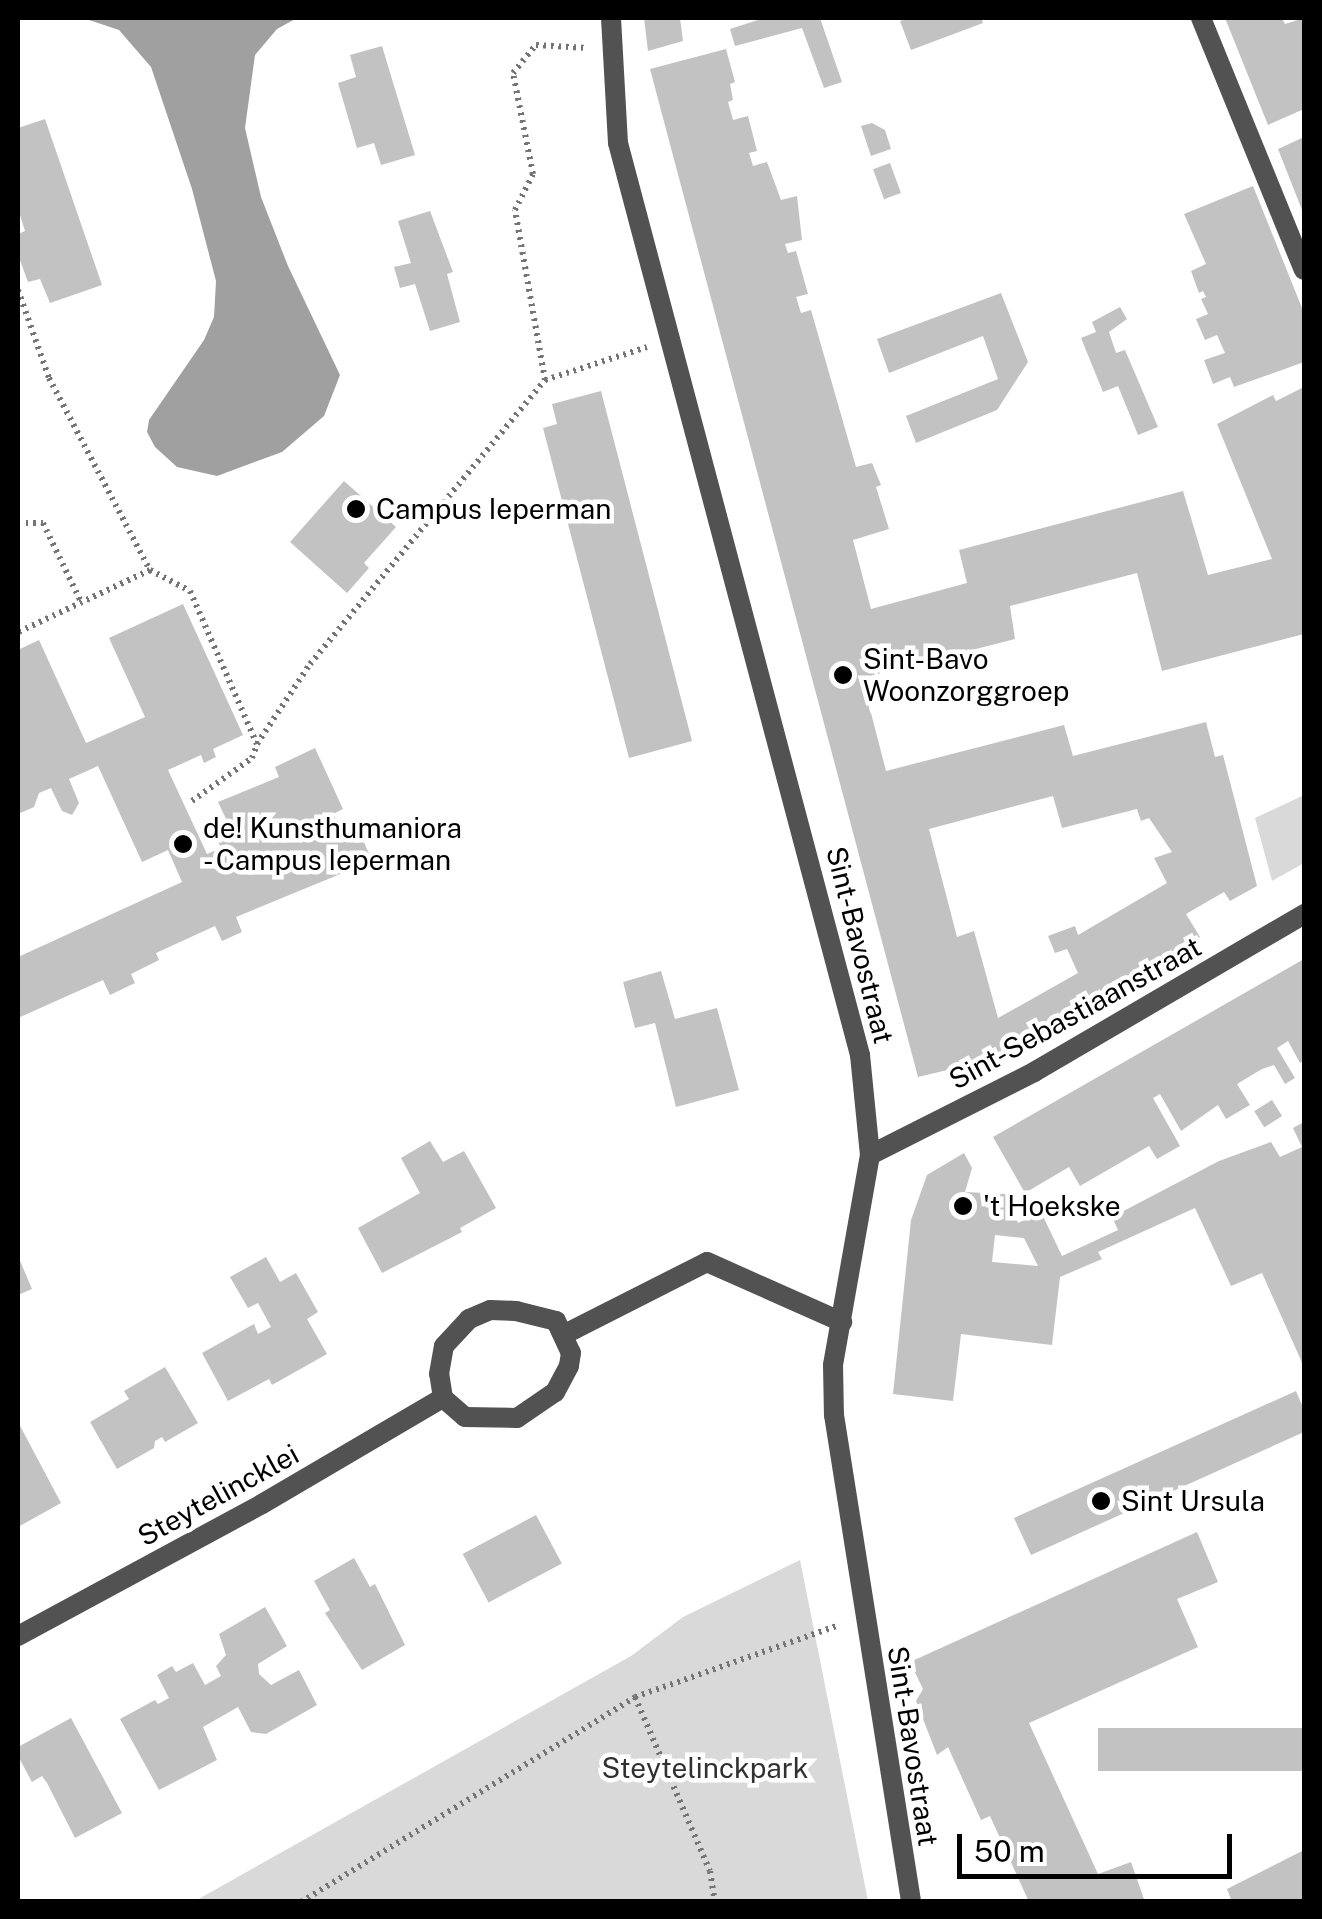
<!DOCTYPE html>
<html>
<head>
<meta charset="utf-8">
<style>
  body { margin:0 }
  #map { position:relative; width:1322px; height:1919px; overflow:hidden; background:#fff; font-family:"Public Sans",sans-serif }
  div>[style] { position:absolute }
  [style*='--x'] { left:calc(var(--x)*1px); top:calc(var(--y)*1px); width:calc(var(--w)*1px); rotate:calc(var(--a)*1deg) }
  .green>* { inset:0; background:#d9d9d9 }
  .water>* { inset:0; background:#a0a0a0 }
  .building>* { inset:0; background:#c2c2c2; transform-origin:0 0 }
  .path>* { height:6px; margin-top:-3px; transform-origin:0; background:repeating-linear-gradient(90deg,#747474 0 2.5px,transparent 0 7.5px) }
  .minor>* { height:20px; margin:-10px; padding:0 10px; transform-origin:10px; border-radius:10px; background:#525252 }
  .dots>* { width:28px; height:28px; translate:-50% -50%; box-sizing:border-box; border:5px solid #fff; border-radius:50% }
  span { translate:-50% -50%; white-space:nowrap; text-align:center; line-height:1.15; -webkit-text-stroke:9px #fff; paint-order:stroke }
  .poi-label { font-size:28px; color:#000 }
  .left { translate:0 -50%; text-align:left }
  .street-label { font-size:28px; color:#000 }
  .park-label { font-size:28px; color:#303030 }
  .frame { position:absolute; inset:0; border:20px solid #000; pointer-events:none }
  .scale { position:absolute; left:957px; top:1834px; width:275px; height:45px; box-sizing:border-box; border:5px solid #000; border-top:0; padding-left:12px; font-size:30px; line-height:35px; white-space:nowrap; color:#000; -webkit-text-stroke:8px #fff; paint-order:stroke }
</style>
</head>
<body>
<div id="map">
  <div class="green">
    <div style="clip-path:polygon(1304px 795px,1304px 863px,1272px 881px,1255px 818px)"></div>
    <div style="clip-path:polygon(800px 1560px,868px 1901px,195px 1901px,631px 1656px,683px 1617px)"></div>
  </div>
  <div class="water">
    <div style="clip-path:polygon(44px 18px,297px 18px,277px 29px,255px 55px,245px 128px,261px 197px,288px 266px,340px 375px,324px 416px,282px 452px,217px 476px,177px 467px,155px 447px,147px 432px,149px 420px,204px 340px,214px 317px,216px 281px,192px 189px,151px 67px,119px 30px,86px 19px)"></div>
  </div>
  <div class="building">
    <div style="clip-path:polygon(644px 18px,680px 18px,683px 41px,648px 51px)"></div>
    <div style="clip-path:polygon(764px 18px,820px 18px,842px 82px,824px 88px,802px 28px,735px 46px,730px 29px)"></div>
    <div style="clip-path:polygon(909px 18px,981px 18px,983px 23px,911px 50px,900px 21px)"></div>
    <div style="clip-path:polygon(1225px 18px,1282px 18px,1285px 24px,1304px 18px,1304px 109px,1268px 125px)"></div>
    <div style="clip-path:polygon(382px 46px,415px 155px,381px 165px,374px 143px,357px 148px,338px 83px,356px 77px,350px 55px)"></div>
    <div style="clip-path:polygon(evenodd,726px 49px,735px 82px,730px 84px,733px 100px,728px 102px,733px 120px,748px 116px,757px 151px,749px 153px,753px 166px,767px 162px,781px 200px,797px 196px,802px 240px,785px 244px,788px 253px,796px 251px,808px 294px,796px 297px,801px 313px,811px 310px,856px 467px,872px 463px,881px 485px,876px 487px,889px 529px,853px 540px,871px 609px,967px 583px,959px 550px,1183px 491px,1208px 575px,1272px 559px,1217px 424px,1273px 395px,1276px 401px,1304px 387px,1304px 634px,1162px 671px,1137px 573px,1010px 606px,1015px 639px,862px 678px,886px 771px,1064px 725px,1073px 756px,1206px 722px,1215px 757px,1223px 755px,1257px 886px,1230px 901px,1224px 892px,1186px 914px,1200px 937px,981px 1062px,918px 1077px,650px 69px,726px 49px,1053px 796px,1062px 828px,1137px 809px,1141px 821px,1149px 818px,1172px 852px,1154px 858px,1167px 883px,1078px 935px,1075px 926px,1048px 936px,1055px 953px,1067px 949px,1078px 973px,998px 1018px,974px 931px,957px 937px,929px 829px,1053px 796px)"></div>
    <div style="clip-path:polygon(45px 119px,102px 285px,50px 303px,40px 279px,28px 282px,18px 255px,18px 234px,25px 231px,18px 209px,18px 128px)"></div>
    <div style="clip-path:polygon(872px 123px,885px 130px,891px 149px,871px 156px,861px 126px)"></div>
    <div style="clip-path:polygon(1304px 137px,1304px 215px,1278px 149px)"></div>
    <div style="left:890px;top:163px;width:32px;height:18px;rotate:70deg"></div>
    <div style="clip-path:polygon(1253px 186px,1304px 313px,1304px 362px,1234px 387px,1230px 377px,1213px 384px,1204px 360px,1225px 353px,1217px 335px,1205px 340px,1196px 319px,1208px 314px,1201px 299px,1206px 297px,1203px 291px,1199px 293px,1191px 271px,1206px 264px,1184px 214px)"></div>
    <div style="clip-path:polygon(430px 211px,453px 272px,447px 274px,460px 322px,430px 331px,415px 284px,400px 288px,394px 267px,411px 263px,398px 221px)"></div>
    <div style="clip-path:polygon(1001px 293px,1028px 362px,997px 410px,916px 443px,906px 416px,998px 379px,983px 336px,889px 373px,877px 339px)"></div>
    <div style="clip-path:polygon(1120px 307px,1127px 319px,1109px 332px,1116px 353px,1125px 350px,1158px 427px,1138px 435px,1118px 386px,1103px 392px,1081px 338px,1096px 332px,1092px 322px)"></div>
    <div style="clip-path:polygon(601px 391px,692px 741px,629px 758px,543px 428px,557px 424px,552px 404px)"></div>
    <div style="clip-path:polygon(344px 481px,396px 527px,364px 563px,369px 568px,347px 593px,290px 542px)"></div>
    <div style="clip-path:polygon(183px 604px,243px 735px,213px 749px,216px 757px,204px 763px,201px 755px,168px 770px,207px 854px,221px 848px,213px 830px,228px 823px,218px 802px,279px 777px,275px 767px,315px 748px,343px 809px,333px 814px,340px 829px,355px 821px,372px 861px,236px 917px,242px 932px,222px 941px,215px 926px,156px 953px,159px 960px,131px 974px,135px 983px,110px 995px,103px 980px,18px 1018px,18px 957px,182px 882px,168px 850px,142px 862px,98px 766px,69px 779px,79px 803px,72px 815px,62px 811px,51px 788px,39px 793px,34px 807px,18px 814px,18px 650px,39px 640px,86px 743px,145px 717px,109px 638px)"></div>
    <div style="clip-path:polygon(1304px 959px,1304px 1060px,1300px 1063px,1288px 1041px,1277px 1048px,1295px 1078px,1285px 1084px,1274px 1065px,1262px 1069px,1237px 1084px,1250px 1105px,1226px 1119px,1218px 1105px,1181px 1131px,1160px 1094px,1153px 1098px,1180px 1146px,1157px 1159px,1149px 1146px,1080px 1186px,1069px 1167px,1025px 1193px,993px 1137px)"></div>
    <div style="clip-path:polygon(661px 971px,675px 1019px,717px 1008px,739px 1090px,676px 1107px,655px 1023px,635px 1028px,623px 982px)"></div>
    <div style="left:1272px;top:1100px;width:19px;height:21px;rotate:58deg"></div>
    <div style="clip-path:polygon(evenodd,1304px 1122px,1304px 1367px,1262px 1273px,1231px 1286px,1195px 1208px,1098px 1252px,1102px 1259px,1060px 1277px,1052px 1345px,961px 1334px,953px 1401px,893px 1394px,911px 1220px,927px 1175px,964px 1153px,972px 1168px,965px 1192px,1005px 1194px,1018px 1223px,1041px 1212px,1062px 1256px,1118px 1230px,1112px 1217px,1219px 1161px,1271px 1142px,1280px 1157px,1302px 1147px,1293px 1128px,1304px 1122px,995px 1235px,1024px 1238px,1038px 1266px,992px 1262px,995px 1235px)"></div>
    <div style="clip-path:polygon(430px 1141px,443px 1162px,464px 1151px,496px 1208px,460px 1228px,462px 1232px,382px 1273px,358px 1228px,420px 1193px,401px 1158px)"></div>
    <div style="clip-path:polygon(18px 1256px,32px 1289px,18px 1295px)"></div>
    <div style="clip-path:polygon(266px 1257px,280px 1282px,296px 1273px,318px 1312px,307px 1319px,327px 1354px,272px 1385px,269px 1379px,228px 1401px,202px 1353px,254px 1324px,258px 1334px,271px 1327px,258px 1303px,248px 1308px,230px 1277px)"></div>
    <div style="clip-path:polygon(165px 1367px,198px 1423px,165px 1442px,162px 1437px,155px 1441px,154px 1448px,117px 1469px,90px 1422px,129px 1399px,124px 1391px)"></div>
    <div style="clip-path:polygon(1296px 1391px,1304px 1410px,1304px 1432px,1031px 1555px,1014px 1518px)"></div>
    <div style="clip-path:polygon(18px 1422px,61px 1503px,18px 1527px)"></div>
    <div style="left:536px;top:1515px;width:55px;height:83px;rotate:62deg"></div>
    <div style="clip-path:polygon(1197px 1532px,1218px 1582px,1177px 1599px,1198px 1647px,1029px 1723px,1098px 1874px,1131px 1862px,1145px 1902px,1029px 1902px,990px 1816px,981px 1820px,948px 1747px,937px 1755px,916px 1701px,923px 1689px,910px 1662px)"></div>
    <div style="clip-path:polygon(354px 1558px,370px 1587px,375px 1584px,405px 1645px,362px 1670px,325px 1613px,330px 1610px,314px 1581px)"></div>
    <div style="clip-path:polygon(265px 1607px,287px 1646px,258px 1664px,259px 1674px,271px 1685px,299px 1670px,317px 1705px,266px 1734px,251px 1732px,238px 1707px,203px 1727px,217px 1760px,159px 1790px,120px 1719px,155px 1700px,158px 1704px,169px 1698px,157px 1675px,172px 1666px,176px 1672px,193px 1663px,205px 1685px,221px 1676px,216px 1666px,226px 1655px,219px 1634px)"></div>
    <div style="clip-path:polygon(71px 1718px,122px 1813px,75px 1838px,47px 1783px,42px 1776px,32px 1782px,18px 1756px,18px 1747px)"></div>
    <div style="left:1304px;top:1728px;width:43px;height:206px;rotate:90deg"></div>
    <div style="clip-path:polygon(1304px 1850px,1304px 1902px,1232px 1902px,1227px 1889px)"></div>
  </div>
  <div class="path">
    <div style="--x:18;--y:290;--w:93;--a:70.6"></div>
    <div style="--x:49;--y:378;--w:217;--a:62.3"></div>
    <div style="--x:150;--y:570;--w:146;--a:154.8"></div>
    <div style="--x:545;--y:380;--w:173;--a:-100"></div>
    <div style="--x:515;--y:210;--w:40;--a:-63.4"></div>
    <div style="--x:533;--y:174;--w:103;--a:-101.2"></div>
    <div style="--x:513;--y:73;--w:36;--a:-51"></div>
    <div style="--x:536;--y:45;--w:51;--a:3.4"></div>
    <div style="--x:18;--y:523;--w:25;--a:0"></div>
    <div style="--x:43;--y:523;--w:88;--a:64.3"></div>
    <div style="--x:150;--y:570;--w:45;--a:27.7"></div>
    <div style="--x:190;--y:591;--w:167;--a:66.4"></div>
    <div style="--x:257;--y:744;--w:96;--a:-56.5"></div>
    <div style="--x:310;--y:664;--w:369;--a:-50.4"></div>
    <div style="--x:545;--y:380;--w:107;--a:-17.9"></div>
    <div style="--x:192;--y:801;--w:74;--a:-35.6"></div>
    <div style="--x:252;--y:758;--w:15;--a:-70"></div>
    <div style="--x:635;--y:1697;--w:189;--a:66.7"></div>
    <div style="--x:710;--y:1871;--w:31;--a:81"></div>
    <div style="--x:301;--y:1902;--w:392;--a:-31.5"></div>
    <div style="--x:635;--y:1697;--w:217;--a:-19.4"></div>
  </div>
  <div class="minor">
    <div style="--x:611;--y:18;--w:125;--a:86.8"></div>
    <div style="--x:618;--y:143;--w:944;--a:75.14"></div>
    <div style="--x:860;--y:1055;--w:100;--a:84.3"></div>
    <div style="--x:870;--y:1155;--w:213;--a:100"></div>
    <div style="--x:833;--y:1365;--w:50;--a:88.9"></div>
    <div style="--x:834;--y:1415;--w:493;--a:81"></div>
    <div style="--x:1201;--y:18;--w:272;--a:67.8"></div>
    <div style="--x:870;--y:1155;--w:184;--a:-26.8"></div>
    <div style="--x:1034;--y:1072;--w:313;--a:-30.3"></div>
    <div style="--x:490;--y:1310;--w:26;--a:2"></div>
    <div style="--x:516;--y:1311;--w:41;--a:14"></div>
    <div style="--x:556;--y:1321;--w:35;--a:65"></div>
    <div style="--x:571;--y:1353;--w:13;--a:99"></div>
    <div style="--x:569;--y:1366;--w:30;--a:118"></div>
    <div style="--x:555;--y:1392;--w:46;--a:145.6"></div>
    <div style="--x:517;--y:1418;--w:52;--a:-178.9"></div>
    <div style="--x:465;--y:1417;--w:29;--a:-139"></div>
    <div style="--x:443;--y:1398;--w:24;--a:-99"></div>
    <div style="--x:439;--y:1374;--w:28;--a:-80"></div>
    <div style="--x:444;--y:1346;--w:37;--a:-47"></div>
    <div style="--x:469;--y:1319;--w:23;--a:-23"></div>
    <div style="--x:565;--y:1334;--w:159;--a:-26.9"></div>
    <div style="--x:707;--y:1262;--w:148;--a:24"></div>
    <div style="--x:18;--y:1636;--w:277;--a:-28.4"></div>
    <div style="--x:262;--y:1504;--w:210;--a:-30.4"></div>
  </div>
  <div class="dots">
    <div style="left:356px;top:509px;background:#000"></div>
    <div style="left:843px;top:675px;background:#000"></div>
    <div style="left:183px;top:844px;background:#000"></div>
    <div style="left:963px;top:1206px;background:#000"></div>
    <div style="left:1101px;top:1501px;background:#000"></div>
  </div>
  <div class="poi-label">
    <span class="left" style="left:376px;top:509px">Campus Ieperman</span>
    <span class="left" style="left:863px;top:675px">Sint-Bavo<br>Woonzorggroep</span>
    <span class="left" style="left:203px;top:844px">de! Kunsthumaniora<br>- Campus Ieperman</span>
    <span class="left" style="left:983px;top:1206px">'t Hoekske</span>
    <span class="left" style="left:1121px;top:1501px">Sint Ursula</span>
  </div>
  <div class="street-label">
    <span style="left:860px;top:945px;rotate:76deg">Sint-Bavostraat</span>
    <span style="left:1075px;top:1013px;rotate:-29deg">Sint-Sebastiaanstraat</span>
    <span style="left:218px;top:1495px;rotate:-29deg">Steytelincklei</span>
    <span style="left:913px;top:1746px;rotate:81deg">Sint-Bavostraat</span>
  </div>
  <div class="park-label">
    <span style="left:705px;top:1768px">Steytelinckpark</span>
  </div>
  <div class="frame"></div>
  <div class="scale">50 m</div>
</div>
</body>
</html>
